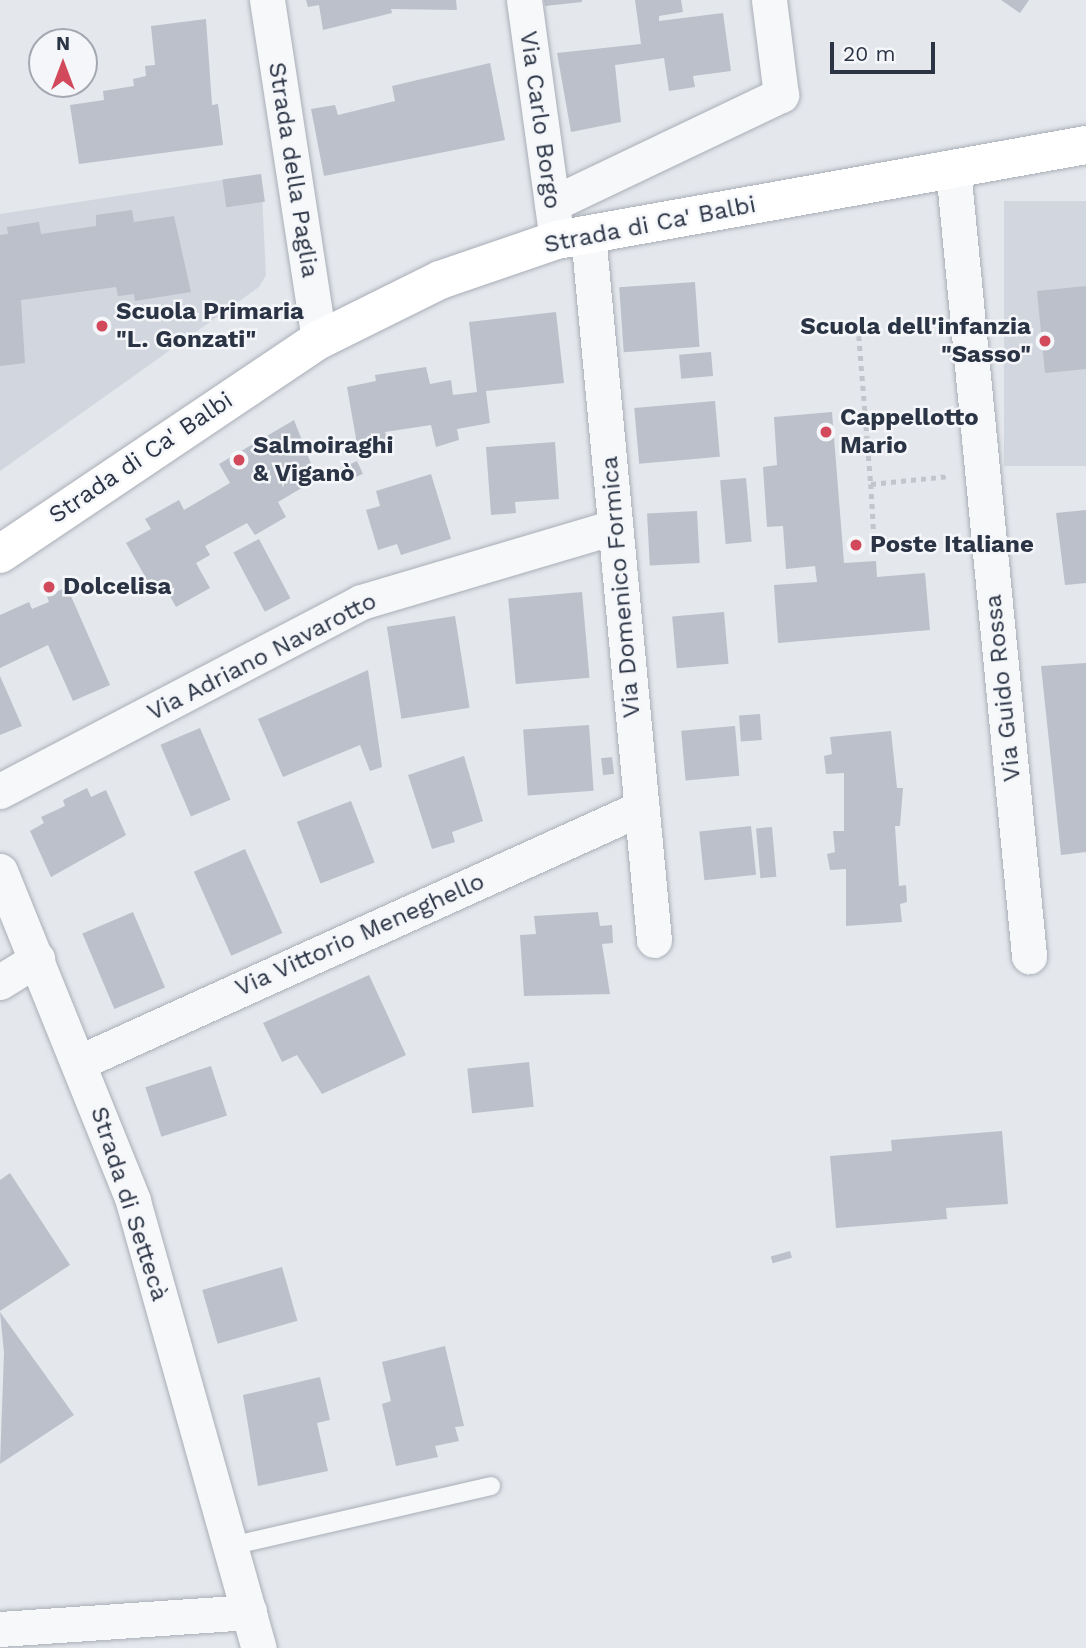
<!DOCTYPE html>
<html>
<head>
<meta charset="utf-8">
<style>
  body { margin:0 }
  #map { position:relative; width:1086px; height:1648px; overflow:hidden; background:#e4e7ec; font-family:"Work Sans",sans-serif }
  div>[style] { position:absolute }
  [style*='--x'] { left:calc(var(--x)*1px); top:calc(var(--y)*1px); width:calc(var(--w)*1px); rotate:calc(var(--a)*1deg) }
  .built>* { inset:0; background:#d2d6de; transform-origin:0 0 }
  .building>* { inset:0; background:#bbc0ca; transform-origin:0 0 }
  .path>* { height:4.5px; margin-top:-2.25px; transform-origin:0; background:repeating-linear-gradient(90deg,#c2c5cb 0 5px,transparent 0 10px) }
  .roads { filter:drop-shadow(0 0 2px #a9aeb7) drop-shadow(0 0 2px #a9aeb7) }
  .service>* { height:18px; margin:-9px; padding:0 9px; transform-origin:9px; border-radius:9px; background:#f7f8fa }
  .minor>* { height:35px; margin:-17.5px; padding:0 17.5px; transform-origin:17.5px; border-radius:17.5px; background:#f7f8fa }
  .secondary>* { height:38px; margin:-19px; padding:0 19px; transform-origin:19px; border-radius:19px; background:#fff }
  .dots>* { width:19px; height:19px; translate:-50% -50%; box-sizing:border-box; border:4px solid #f4f6f9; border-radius:50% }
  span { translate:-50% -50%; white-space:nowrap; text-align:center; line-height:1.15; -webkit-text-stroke:5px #f4f6f9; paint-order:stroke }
  .street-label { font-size:24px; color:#2b3445 }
  .poi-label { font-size:24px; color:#2b3445; font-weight:700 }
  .left { translate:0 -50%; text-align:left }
  .right { translate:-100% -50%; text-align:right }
  .north { position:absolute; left:28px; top:28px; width:70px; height:70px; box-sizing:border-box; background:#f4f6f9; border:2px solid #a4a8b1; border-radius:50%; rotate:0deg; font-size:19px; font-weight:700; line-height:28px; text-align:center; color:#2b3445 }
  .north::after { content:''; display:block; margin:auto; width:24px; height:32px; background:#d1495b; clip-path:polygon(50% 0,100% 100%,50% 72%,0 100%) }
  .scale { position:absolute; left:830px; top:42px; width:105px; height:32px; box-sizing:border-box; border:4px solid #2b3445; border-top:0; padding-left:9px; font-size:21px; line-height:24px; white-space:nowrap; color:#2b3445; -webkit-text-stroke:5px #f4f6f9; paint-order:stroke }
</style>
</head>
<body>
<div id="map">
  <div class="built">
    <div style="clip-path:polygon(261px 174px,266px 275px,259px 287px,0 471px,0 214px)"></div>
    <div style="left:1086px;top:201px;width:265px;height:82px;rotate:90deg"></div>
  </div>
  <div class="building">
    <div style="clip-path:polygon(306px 0,456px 0,457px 10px,391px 9px,392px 13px,323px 30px,319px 5px,308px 7px)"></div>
    <div style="clip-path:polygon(544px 0,582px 0,582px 2px,545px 6px)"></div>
    <div style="clip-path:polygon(635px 0,681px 0,683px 12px,659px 16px,659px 21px,723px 13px,731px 71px,693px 76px,695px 87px,669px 91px,664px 58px,615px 65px,621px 122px,571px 132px,557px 53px,641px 44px)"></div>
    <div style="clip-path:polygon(1001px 0,1029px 0,1020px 13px)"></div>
    <div style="clip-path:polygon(206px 19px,212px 105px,218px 104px,223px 145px,79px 164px,70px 105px,104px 100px,103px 91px,134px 86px,133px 79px,146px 76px,145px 66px,155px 65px,151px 26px)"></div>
    <div style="clip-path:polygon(490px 63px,505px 140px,324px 176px,311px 109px,335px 105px,338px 115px,395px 101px,392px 86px)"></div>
    <div style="left:261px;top:174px;width:28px;height:39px;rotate:82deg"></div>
    <div style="clip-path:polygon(132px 210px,134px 222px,174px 216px,191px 292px,135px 301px,134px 294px,118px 296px,116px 287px,21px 300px,25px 363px,0 366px,0 235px,8px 234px,7px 227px,39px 222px,41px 234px,96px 226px,96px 215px)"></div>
    <div style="left:695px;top:282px;width:65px;height:76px;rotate:86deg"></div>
    <div style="clip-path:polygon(1086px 286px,1086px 369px,1045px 373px,1037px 291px)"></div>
    <div style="clip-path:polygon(556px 312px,564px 383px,486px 391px,490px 423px,457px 429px,459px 440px,436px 447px,431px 425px,385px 432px,387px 439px,357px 444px,347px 387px,376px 381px,375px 375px,426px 367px,430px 384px,451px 380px,453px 395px,477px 392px,469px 322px)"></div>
    <div style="left:711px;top:352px;width:24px;height:32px;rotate:85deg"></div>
    <div style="left:715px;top:401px;width:56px;height:81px;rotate:85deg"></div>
    <div style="clip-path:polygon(832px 412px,844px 563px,876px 561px,877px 577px,925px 573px,930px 630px,778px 643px,774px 585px,817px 582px,815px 566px,786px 569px,783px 526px,767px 527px,763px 467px,777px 465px,774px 417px)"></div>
    <div style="clip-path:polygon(294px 420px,317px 479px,278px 502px,286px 517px,255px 535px,247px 523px,205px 546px,210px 555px,196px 563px,210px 588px,176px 607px,161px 580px,150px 585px,126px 543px,151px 529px,145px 519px,179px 500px,184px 510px,230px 483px,219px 464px)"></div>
    <div style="clip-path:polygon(555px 442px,559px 499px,515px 502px,516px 513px,491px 515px,486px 447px)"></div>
    <div style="left:357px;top:461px;width:14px;height:22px;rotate:65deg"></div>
    <div style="clip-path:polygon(431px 474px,451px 539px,401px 555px,397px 544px,378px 550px,366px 510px,380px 506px,376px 491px)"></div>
    <div style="left:746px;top:478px;width:64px;height:26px;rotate:85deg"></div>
    <div style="clip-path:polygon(1086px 510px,1086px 583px,1065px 585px,1056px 513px)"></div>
    <div style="left:697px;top:511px;width:52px;height:50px;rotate:87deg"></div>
    <div style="left:259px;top:539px;width:67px;height:29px;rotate:62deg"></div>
    <div style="clip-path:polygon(67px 587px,110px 685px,73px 701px,48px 645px,0 668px,0 615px,29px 602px,32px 609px,49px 602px,47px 596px)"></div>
    <div style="left:582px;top:592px;width:86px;height:74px;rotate:85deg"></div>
    <div style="left:724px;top:612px;width:52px;height:52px;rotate:85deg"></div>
    <div style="left:455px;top:616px;width:93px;height:69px;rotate:81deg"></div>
    <div style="clip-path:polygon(1086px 663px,1086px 852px,1061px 855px,1041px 666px)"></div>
    <div style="clip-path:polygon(368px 670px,382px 767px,370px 771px,360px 745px,283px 777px,258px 719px)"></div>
    <div style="clip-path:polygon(0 676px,22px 726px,0 735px)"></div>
    <div style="left:760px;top:714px;width:26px;height:21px;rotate:86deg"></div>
    <div style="left:589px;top:725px;width:66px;height:66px;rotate:86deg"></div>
    <div style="left:735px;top:726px;width:50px;height:54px;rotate:85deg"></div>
    <div style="left:200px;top:728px;width:78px;height:43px;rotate:67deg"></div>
    <div style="clip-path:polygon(891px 731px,897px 788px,903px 788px,900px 826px,895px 826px,899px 886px,906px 885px,907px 902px,900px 904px,902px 922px,846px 926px,846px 869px,830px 870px,827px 854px,835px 852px,833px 831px,844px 831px,844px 773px,826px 774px,824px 756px,832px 754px,830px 737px)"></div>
    <div style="clip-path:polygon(464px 756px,483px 821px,452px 832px,455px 842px,432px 849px,408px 775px)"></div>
    <div style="left:612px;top:757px;width:17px;height:11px;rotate:83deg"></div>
    <div style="clip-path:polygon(87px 788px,91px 797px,106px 790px,126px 835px,51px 877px,30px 831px,44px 823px,41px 817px,65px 806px,63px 800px)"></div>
    <div style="left:351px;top:801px;width:66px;height:58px;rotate:69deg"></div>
    <div style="left:751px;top:826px;width:49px;height:52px;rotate:84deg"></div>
    <div style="left:772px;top:827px;width:50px;height:16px;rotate:85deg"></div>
    <div style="left:245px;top:849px;width:92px;height:56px;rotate:66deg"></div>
    <div style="left:133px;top:912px;width:82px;height:55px;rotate:67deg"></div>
    <div style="clip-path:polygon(598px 912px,600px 926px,612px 925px,613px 943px,602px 944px,610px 994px,524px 996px,520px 935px,536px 934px,534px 916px)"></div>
    <div style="clip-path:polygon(369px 975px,406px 1055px,322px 1094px,297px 1055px,282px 1062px,263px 1023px)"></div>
    <div style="left:529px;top:1062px;width:45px;height:62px;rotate:84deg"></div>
    <div style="left:211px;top:1066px;width:52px;height:69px;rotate:72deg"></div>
    <div style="clip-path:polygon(1002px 1131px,1008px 1204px,946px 1208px,947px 1219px,836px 1228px,830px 1156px,892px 1151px,891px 1140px)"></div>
    <div style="clip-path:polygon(10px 1173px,70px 1265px,0 1311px,0 1180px)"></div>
    <div style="left:790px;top:1251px;width:7px;height:20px;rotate:74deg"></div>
    <div style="left:282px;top:1267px;width:56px;height:83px;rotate:74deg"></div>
    <div style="clip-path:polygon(0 1312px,74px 1415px,0 1464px,4px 1353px)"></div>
    <div style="clip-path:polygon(445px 1346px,464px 1426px,455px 1427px,459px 1441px,435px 1446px,438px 1457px,396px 1466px,382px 1404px,391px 1401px,382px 1362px)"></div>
    <div style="clip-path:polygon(320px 1377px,330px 1420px,317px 1423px,328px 1471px,258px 1486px,243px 1395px)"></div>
  </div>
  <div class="path">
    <div style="--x:859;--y:336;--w:148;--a:85.4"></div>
    <div style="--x:871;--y:484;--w:79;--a:-5.8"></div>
    <div style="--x:871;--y:484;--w:69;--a:86.7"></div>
  </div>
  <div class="roads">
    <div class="service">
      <div style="--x:231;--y:1546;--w:267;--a:-13"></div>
    </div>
    <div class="minor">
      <div style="--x:267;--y:0;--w:344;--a:81.3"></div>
      <div style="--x:524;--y:0;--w:228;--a:82.2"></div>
      <div style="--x:953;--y:169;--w:791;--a:84.48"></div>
      <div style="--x:552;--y:204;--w:254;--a:-25.5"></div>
      <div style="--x:781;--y:95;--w:96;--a:-97.2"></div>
      <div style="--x:588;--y:234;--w:709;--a:84.66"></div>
      <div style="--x:0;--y:791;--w:407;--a:-27.6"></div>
      <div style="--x:361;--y:602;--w:265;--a:-16.5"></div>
      <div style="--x:0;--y:871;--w:356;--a:68"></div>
      <div style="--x:133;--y:1201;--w:464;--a:74.3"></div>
      <div style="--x:0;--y:982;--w:44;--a:-31.9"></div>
      <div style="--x:80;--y:1062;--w:616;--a:-24.36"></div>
      <div style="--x:0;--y:1629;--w:250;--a:-3.9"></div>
    </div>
    <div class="secondary">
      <div style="--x:0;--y:554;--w:384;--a:-33.9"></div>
      <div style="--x:319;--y:340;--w:135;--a:-26.4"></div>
      <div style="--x:440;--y:280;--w:124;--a:-18.9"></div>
      <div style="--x:557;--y:240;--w:537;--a:-10.18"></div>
    </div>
  </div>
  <div class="dots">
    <div style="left:102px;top:326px;background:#d1495b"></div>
    <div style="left:1045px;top:341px;background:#d1495b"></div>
    <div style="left:826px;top:432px;background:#d1495b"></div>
    <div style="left:239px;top:460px;background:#d1495b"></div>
    <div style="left:856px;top:545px;background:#d1495b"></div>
    <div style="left:49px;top:587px;background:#d1495b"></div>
  </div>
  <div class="street-label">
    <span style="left:540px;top:120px;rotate:82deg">Via Carlo Borgo</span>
    <span style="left:293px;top:170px;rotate:81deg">Strada della Paglia</span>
    <span style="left:650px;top:225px;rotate:-11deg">Strada di Ca' Balbi</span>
    <span style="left:141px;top:458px;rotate:-34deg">Strada di Ca' Balbi</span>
    <span style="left:621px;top:587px;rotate:-95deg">Via Domenico Formica</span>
    <span style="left:262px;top:657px;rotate:-27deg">Via Adriano Navarotto</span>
    <span style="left:1003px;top:688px;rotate:-96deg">Via Guido Rossa</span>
    <span style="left:360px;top:935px;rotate:-24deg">Via Vittorio Meneghello</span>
    <span style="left:129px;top:1204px;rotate:72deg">Strada di Settecà</span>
  </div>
  <div class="poi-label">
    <span class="left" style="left:116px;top:326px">Scuola Primaria<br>"L. Gonzati"</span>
    <span class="right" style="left:1031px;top:341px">Scuola dell'infanzia<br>"Sasso"</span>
    <span class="left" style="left:840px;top:432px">Cappellotto<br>Mario</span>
    <span class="left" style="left:253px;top:460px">Salmoiraghi<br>&amp; Viganò</span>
    <span class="left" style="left:870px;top:545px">Poste Italiane</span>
    <span class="left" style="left:63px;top:587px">Dolcelisa</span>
  </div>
  <div class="north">N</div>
  <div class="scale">20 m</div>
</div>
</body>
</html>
